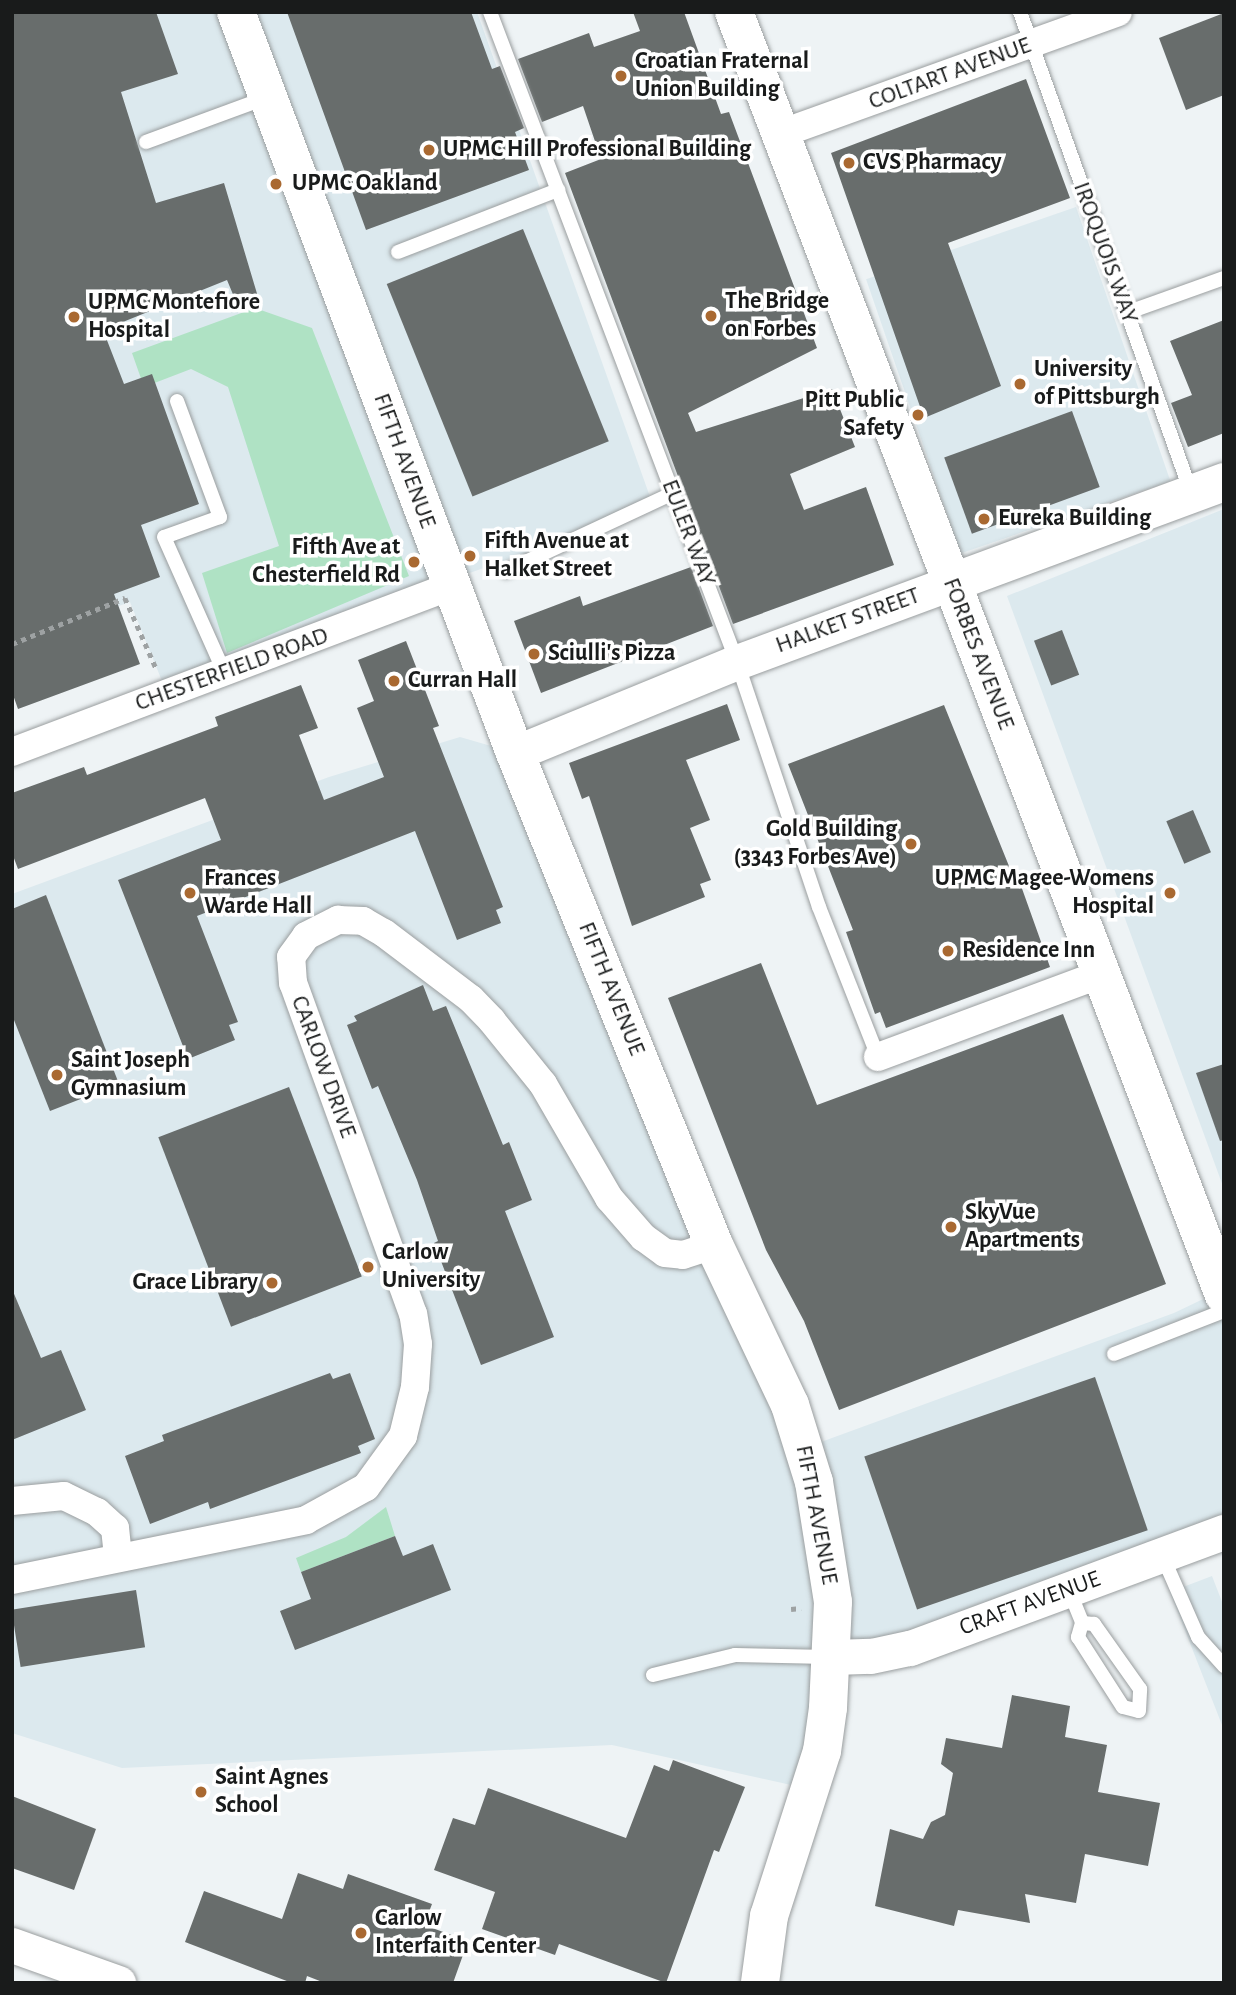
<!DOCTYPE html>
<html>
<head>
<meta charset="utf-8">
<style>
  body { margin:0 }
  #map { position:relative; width:1236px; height:1995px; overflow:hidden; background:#eef3f5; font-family:"Alegreya Sans",sans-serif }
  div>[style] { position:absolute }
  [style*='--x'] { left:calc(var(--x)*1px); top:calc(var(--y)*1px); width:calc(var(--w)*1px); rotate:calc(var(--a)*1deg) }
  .built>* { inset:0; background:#dce9ee; transform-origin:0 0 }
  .green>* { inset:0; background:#afe2c4 }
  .building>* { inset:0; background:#686d6c; transform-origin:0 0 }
  .path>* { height:4.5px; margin-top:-2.25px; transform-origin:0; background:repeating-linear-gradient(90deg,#9ea2a3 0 5px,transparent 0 10px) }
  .roads { filter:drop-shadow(0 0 2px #9a9e9f) drop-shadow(0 0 2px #9a9e9f) }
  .service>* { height:14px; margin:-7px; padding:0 7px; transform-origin:7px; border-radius:7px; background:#fff }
  .minor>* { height:28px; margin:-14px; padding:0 14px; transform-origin:14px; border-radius:14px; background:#fff }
  .tertiary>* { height:35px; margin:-17.5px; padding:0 17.5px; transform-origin:17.5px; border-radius:17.5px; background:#fff }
  .secondary>* { height:38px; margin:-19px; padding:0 19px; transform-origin:19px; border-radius:19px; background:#fff }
  .trunk>* { height:38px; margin:-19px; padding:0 19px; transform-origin:19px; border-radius:19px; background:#fff }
  .dots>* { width:19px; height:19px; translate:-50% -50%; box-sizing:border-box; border:4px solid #fff; border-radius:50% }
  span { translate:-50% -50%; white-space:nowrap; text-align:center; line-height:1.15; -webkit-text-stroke:7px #fff; paint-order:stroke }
  .poi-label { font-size:24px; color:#191b1b; font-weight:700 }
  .left { translate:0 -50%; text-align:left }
  .right { translate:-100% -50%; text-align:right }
  .street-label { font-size:24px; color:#191b1b }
  .frame { position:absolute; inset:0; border:14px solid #191b1b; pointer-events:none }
</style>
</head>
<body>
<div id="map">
  <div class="built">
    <div style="clip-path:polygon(12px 12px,477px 12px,654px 508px,162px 681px,130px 602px,12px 644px)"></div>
    <div style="left:1076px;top:207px;width:290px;height:222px;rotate:71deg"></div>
    <div style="clip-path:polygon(1224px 509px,1224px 1189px,1007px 596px)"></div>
    <div style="clip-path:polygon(460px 737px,515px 753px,821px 1442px,1174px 1313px,1222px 1290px,1224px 1295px,1224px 1532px,833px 1657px,809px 1789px,612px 1745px,122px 1768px,12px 1733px,12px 894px,329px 777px)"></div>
    <div style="clip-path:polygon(1212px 1576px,1224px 1607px,1222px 1725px,1170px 1592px)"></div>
  </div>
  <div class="green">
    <div style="clip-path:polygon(255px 308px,312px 328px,409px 576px,227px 653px,202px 573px,279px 546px,228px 387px,191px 369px,144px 387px,132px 353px)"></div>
    <div style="clip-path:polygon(386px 1507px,395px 1536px,301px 1572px,296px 1558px,346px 1537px)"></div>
  </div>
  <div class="building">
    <div style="clip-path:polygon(12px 12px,156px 12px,178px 74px,121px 92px,156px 203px,224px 183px,258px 297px,237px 304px,227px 280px,103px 330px,124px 384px,152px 374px,199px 504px,141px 525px,160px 577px,114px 594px,140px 664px,18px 709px,12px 692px)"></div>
    <div style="clip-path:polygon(287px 12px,471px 12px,492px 69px,500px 66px,524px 128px,515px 132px,529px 170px,366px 230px)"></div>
    <div style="clip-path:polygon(633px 12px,684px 12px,721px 114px,729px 112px,817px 348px,688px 413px,696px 432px,832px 389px,855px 447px,790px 474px,804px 510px,866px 487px,894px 565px,733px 624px,565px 173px,601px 159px,583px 106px,542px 122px,518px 59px,589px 33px,594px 47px,640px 31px)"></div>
    <div style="clip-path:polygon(1224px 13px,1224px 95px,1186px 110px,1159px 38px)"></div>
    <div style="clip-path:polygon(1026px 79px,1070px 198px,948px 243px,1001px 386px,924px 418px,831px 153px)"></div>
    <div style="left:523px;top:229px;width:229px;height:147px;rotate:68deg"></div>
    <div style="clip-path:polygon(1224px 320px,1224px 433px,1188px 447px,1171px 403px,1192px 395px,1170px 341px)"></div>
    <div style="left:1072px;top:411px;width:81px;height:136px;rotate:70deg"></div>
    <div style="clip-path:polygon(691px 567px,713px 626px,541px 693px,514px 621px,580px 596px,583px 606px)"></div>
    <div style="left:1062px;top:630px;width:48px;height:30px;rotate:69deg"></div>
    <div style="clip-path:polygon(406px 641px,439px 726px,433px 728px,503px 907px,496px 910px,501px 923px,457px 940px,415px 831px,197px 916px,238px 1022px,229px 1025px,235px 1040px,188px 1059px,118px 880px,221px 840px,205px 798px,18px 869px,12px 853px,12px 793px,84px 767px,87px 775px,218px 726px,215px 717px,301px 685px,318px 728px,299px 735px,324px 800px,384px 777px,357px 708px,374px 701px,358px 660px)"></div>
    <div style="clip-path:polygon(727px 704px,740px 740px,686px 760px,710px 820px,690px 828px,711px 880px,700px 884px,705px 897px,632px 926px,589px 796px,582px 799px,569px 763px)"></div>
    <div style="clip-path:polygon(944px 705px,1011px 871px,1015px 869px,1050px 967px,886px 1028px,880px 1012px,875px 1014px,846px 932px,853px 930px,788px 764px)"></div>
    <div style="left:1193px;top:810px;width:46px;height:29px;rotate:67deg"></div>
    <div style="clip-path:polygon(46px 895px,119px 1084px,50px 1111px,12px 1015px,12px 909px)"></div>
    <div style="clip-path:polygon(761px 963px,817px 1105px,1063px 1014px,1166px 1284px,839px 1410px,804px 1321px,766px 1250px,668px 998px)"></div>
    <div style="clip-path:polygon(423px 985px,433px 1011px,446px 1006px,503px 1145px,509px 1142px,532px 1200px,505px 1211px,554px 1337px,481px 1365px,434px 1243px,438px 1241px,417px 1180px,378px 1086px,372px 1089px,347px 1025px,357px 1021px,354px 1016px)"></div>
    <div style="clip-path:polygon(1224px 1064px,1224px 1140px,1220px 1141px,1196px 1073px)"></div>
    <div style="left:289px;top:1087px;width:203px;height:140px;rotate:69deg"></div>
    <div style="clip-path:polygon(12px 1289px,41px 1358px,61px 1350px,86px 1410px,12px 1440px)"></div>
    <div style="clip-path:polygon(330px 1373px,333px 1379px,350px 1373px,375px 1439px,358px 1446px,361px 1453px,210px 1509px,208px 1502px,150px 1524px,125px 1456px,164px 1441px,162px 1435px)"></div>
    <div style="left:1095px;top:1377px;width:162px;height:244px;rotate:71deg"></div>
    <div style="clip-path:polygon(395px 1536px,403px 1556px,433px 1544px,451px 1590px,295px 1650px,280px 1611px,311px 1599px,301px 1572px)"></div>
    <div style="left:136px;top:1590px;width:58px;height:126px;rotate:81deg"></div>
    <div style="clip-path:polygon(1012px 1695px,1070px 1706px,1065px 1737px,1107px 1745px,1098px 1792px,1160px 1803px,1148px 1866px,1085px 1854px,1076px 1903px,1025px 1894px,1030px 1923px,958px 1910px,954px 1926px,875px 1906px,890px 1829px,923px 1839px,931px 1822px,945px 1815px,953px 1773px,941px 1764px,946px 1738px,1002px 1748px)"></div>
    <div style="clip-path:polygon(673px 1760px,745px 1787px,719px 1852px,714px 1850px,666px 1983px,559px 1944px,555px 1955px,482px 1929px,495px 1892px,434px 1870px,453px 1818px,475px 1825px,488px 1788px,626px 1838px,654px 1765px,669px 1771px)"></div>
    <div style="clip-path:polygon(12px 1796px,96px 1829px,74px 1890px,12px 1868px)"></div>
    <div style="clip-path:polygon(298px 1873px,343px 1889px,348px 1874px,432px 1904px,424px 1925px,468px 1941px,453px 1983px,325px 1983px,307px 1976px,305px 1983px,292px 1983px,185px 1942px,204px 1891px,282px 1919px)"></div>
  </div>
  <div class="path">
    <div style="--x:12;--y:644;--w:122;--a:-22.2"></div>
    <div style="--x:125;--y:598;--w:77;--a:66.1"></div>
    <div style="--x:791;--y:1609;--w:10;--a:-6"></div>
  </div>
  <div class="roads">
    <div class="service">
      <div style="--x:490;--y:12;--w:695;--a:69.19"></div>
      <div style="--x:737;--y:662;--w:258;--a:71.5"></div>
      <div style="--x:819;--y:907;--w:161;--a:68.5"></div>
      <div style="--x:1020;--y:12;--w:510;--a:70.39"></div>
      <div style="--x:146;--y:142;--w:130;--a:-20.2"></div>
      <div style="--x:398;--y:252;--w:172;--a:-21.2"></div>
      <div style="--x:1126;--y:313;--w:104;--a:-19.7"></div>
      <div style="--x:177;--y:401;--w:124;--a:69.7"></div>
      <div style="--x:220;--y:517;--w:59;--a:160.3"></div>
      <div style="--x:164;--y:537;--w:148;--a:66"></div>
      <div style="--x:506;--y:571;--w:184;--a:-25"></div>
      <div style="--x:1114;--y:1354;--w:118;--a:-21.4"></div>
      <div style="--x:1162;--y:1555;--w:90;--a:66.3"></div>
      <div style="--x:1198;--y:1637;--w:39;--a:48"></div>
      <div style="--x:1069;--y:1590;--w:35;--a:68"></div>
      <div style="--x:1082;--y:1623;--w:15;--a:106"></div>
      <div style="--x:1078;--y:1637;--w:83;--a:57.3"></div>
      <div style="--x:1123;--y:1707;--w:16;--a:14"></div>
      <div style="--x:1139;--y:1711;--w:22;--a:-87"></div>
      <div style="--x:1140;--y:1689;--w:80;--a:-125.3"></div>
      <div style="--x:1094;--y:1624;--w:12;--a:-175"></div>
      <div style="--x:653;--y:1675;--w:84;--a:-13.7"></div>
      <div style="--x:735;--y:1655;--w:93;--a:1.2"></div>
    </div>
    <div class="minor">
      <div style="--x:780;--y:134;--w:359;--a:-19.8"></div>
      <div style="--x:12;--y:752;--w:469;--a:-20.7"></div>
      <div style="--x:878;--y:1057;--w:238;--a:-20.4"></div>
      <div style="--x:12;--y:1501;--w:52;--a:-5.5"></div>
      <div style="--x:64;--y:1496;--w:37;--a:26"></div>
      <div style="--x:97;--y:1512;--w:24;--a:42"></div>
      <div style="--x:115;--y:1528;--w:28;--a:84"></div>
      <div style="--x:12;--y:1580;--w:300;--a:-11.5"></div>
      <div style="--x:306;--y:1520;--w:68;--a:-28.8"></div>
      <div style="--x:366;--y:1487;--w:63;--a:-54"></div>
      <div style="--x:403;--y:1436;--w:50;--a:-76.2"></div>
      <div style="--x:415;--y:1387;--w:43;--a:-86"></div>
      <div style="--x:418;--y:1344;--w:30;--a:-99"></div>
      <div style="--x:413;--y:1314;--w:352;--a:-109.9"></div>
      <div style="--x:293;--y:983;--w:26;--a:-94"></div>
      <div style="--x:291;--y:957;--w:26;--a:-54"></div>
      <div style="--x:306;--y:936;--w:36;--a:-27"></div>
      <div style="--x:338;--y:920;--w:25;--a:2"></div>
      <div style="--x:363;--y:921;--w:24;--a:30"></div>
      <div style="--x:384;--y:933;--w:109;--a:37.2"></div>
      <div style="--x:471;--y:999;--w:30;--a:46"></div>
      <div style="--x:492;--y:1021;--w:81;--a:51"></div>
      <div style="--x:543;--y:1084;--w:132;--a:59.9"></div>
      <div style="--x:609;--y:1198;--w:52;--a:48.9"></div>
      <div style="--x:643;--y:1237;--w:27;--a:36"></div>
      <div style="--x:665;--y:1253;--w:18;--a:6"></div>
      <div style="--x:683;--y:1255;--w:33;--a:-18"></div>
    </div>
    <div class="tertiary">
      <div style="--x:515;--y:753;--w:240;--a:-22.3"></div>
      <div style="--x:737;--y:662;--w:228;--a:-20.3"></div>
      <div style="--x:833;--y:1657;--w:38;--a:-2"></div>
      <div style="--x:871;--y:1656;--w:40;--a:-12"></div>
      <div style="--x:910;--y:1648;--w:335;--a:-20.3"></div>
      <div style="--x:12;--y:1945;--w:113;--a:19.7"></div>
    </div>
    <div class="secondary">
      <div style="--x:951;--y:583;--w:291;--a:-20.3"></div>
    </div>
    <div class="trunk">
      <div style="--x:236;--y:12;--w:792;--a:69.37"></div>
      <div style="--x:515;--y:753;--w:531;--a:67.98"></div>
      <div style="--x:714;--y:1245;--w:177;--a:64.6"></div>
      <div style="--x:790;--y:1405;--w:81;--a:72.7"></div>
      <div style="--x:814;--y:1482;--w:121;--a:81"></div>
      <div style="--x:833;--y:1602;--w:106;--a:92.7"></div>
      <div style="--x:828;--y:1708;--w:43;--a:97.9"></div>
      <div style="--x:822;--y:1751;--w:173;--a:107.8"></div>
      <div style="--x:769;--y:1916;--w:68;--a:97.7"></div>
      <div style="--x:734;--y:12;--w:1373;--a:69.1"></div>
    </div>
  </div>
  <div class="dots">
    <div style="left:621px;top:76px;background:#a96931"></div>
    <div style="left:429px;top:150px;background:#a96931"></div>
    <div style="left:849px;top:163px;background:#a96931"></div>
    <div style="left:276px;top:184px;background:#a96931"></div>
    <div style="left:711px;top:316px;background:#a96931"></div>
    <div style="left:74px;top:317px;background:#a96931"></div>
    <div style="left:1020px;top:384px;background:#a96931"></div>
    <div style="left:918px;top:415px;background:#a96931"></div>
    <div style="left:984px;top:519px;background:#a96931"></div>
    <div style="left:470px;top:556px;background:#a96931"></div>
    <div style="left:414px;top:562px;background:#a96931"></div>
    <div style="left:534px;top:654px;background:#a96931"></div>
    <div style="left:394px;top:681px;background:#a96931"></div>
    <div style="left:911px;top:844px;background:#a96931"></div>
    <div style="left:190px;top:893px;background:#a96931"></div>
    <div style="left:1170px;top:893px;background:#a96931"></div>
    <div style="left:948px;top:951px;background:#a96931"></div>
    <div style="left:57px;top:1075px;background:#a96931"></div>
    <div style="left:951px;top:1227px;background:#a96931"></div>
    <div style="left:368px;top:1267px;background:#a96931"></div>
    <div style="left:272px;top:1283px;background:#a96931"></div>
    <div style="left:201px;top:1792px;background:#a96931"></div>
    <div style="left:361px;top:1933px;background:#a96931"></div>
  </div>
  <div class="poi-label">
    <span class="left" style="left:635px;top:76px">Croatian Fraternal<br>Union Building</span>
    <span class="left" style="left:443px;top:150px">UPMC Hill Professional Building</span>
    <span class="left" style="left:863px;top:163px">CVS Pharmacy</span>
    <span class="left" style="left:292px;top:184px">UPMC Oakland</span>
    <span class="left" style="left:725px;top:316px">The Bridge<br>on Forbes</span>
    <span class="left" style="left:88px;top:317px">UPMC Montefiore<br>Hospital</span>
    <span class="left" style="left:1034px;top:384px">University<br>of Pittsburgh</span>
    <span class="right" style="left:904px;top:415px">Pitt Public<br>Safety</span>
    <span class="left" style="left:998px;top:519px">Eureka Building</span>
    <span class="left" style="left:484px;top:556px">Fifth Avenue at<br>Halket Street</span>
    <span class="right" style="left:400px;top:562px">Fifth Ave at<br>Chesterfield Rd</span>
    <span class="left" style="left:548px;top:654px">Sciulli's Pizza</span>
    <span class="left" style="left:408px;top:681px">Curran Hall</span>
    <span class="right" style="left:897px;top:844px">Gold Building<br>(3343 Forbes Ave)</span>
    <span class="left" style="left:204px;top:893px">Frances<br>Warde Hall</span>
    <span class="right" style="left:1154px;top:893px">UPMC Magee-Womens<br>Hospital</span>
    <span class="left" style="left:962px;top:951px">Residence Inn</span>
    <span class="left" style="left:71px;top:1075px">Saint Joseph<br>Gymnasium</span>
    <span class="left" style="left:965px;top:1227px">SkyVue<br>Apartments</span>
    <span class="left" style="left:382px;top:1267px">Carlow<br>University</span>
    <span class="right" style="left:258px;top:1283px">Grace Library</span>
    <span class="left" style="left:215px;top:1792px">Saint Agnes<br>School</span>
    <span class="left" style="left:375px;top:1933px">Carlow<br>Interfaith Center</span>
  </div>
  <div class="street-label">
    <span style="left:950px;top:74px;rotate:-20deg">COLTART AVENUE</span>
    <span style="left:1105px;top:253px;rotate:70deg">IROQUOIS WAY</span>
    <span style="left:404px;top:461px;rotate:70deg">FIFTH AVENUE</span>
    <span style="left:688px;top:533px;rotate:69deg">EULER WAY</span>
    <span style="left:848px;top:621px;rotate:-20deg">HALKET STREET</span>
    <span style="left:978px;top:654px;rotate:69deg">FORBES AVENUE</span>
    <span style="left:232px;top:670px;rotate:-20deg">CHESTERFIELD ROAD</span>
    <span style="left:611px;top:989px;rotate:68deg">FIFTH AVENUE</span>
    <span style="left:323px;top:1067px;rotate:70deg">CARLOW DRIVE</span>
    <span style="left:816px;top:1515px;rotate:79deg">FIFTH AVENUE</span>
    <span style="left:1030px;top:1604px;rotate:-20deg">CRAFT AVENUE</span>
  </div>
  <div class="frame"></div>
</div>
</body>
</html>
